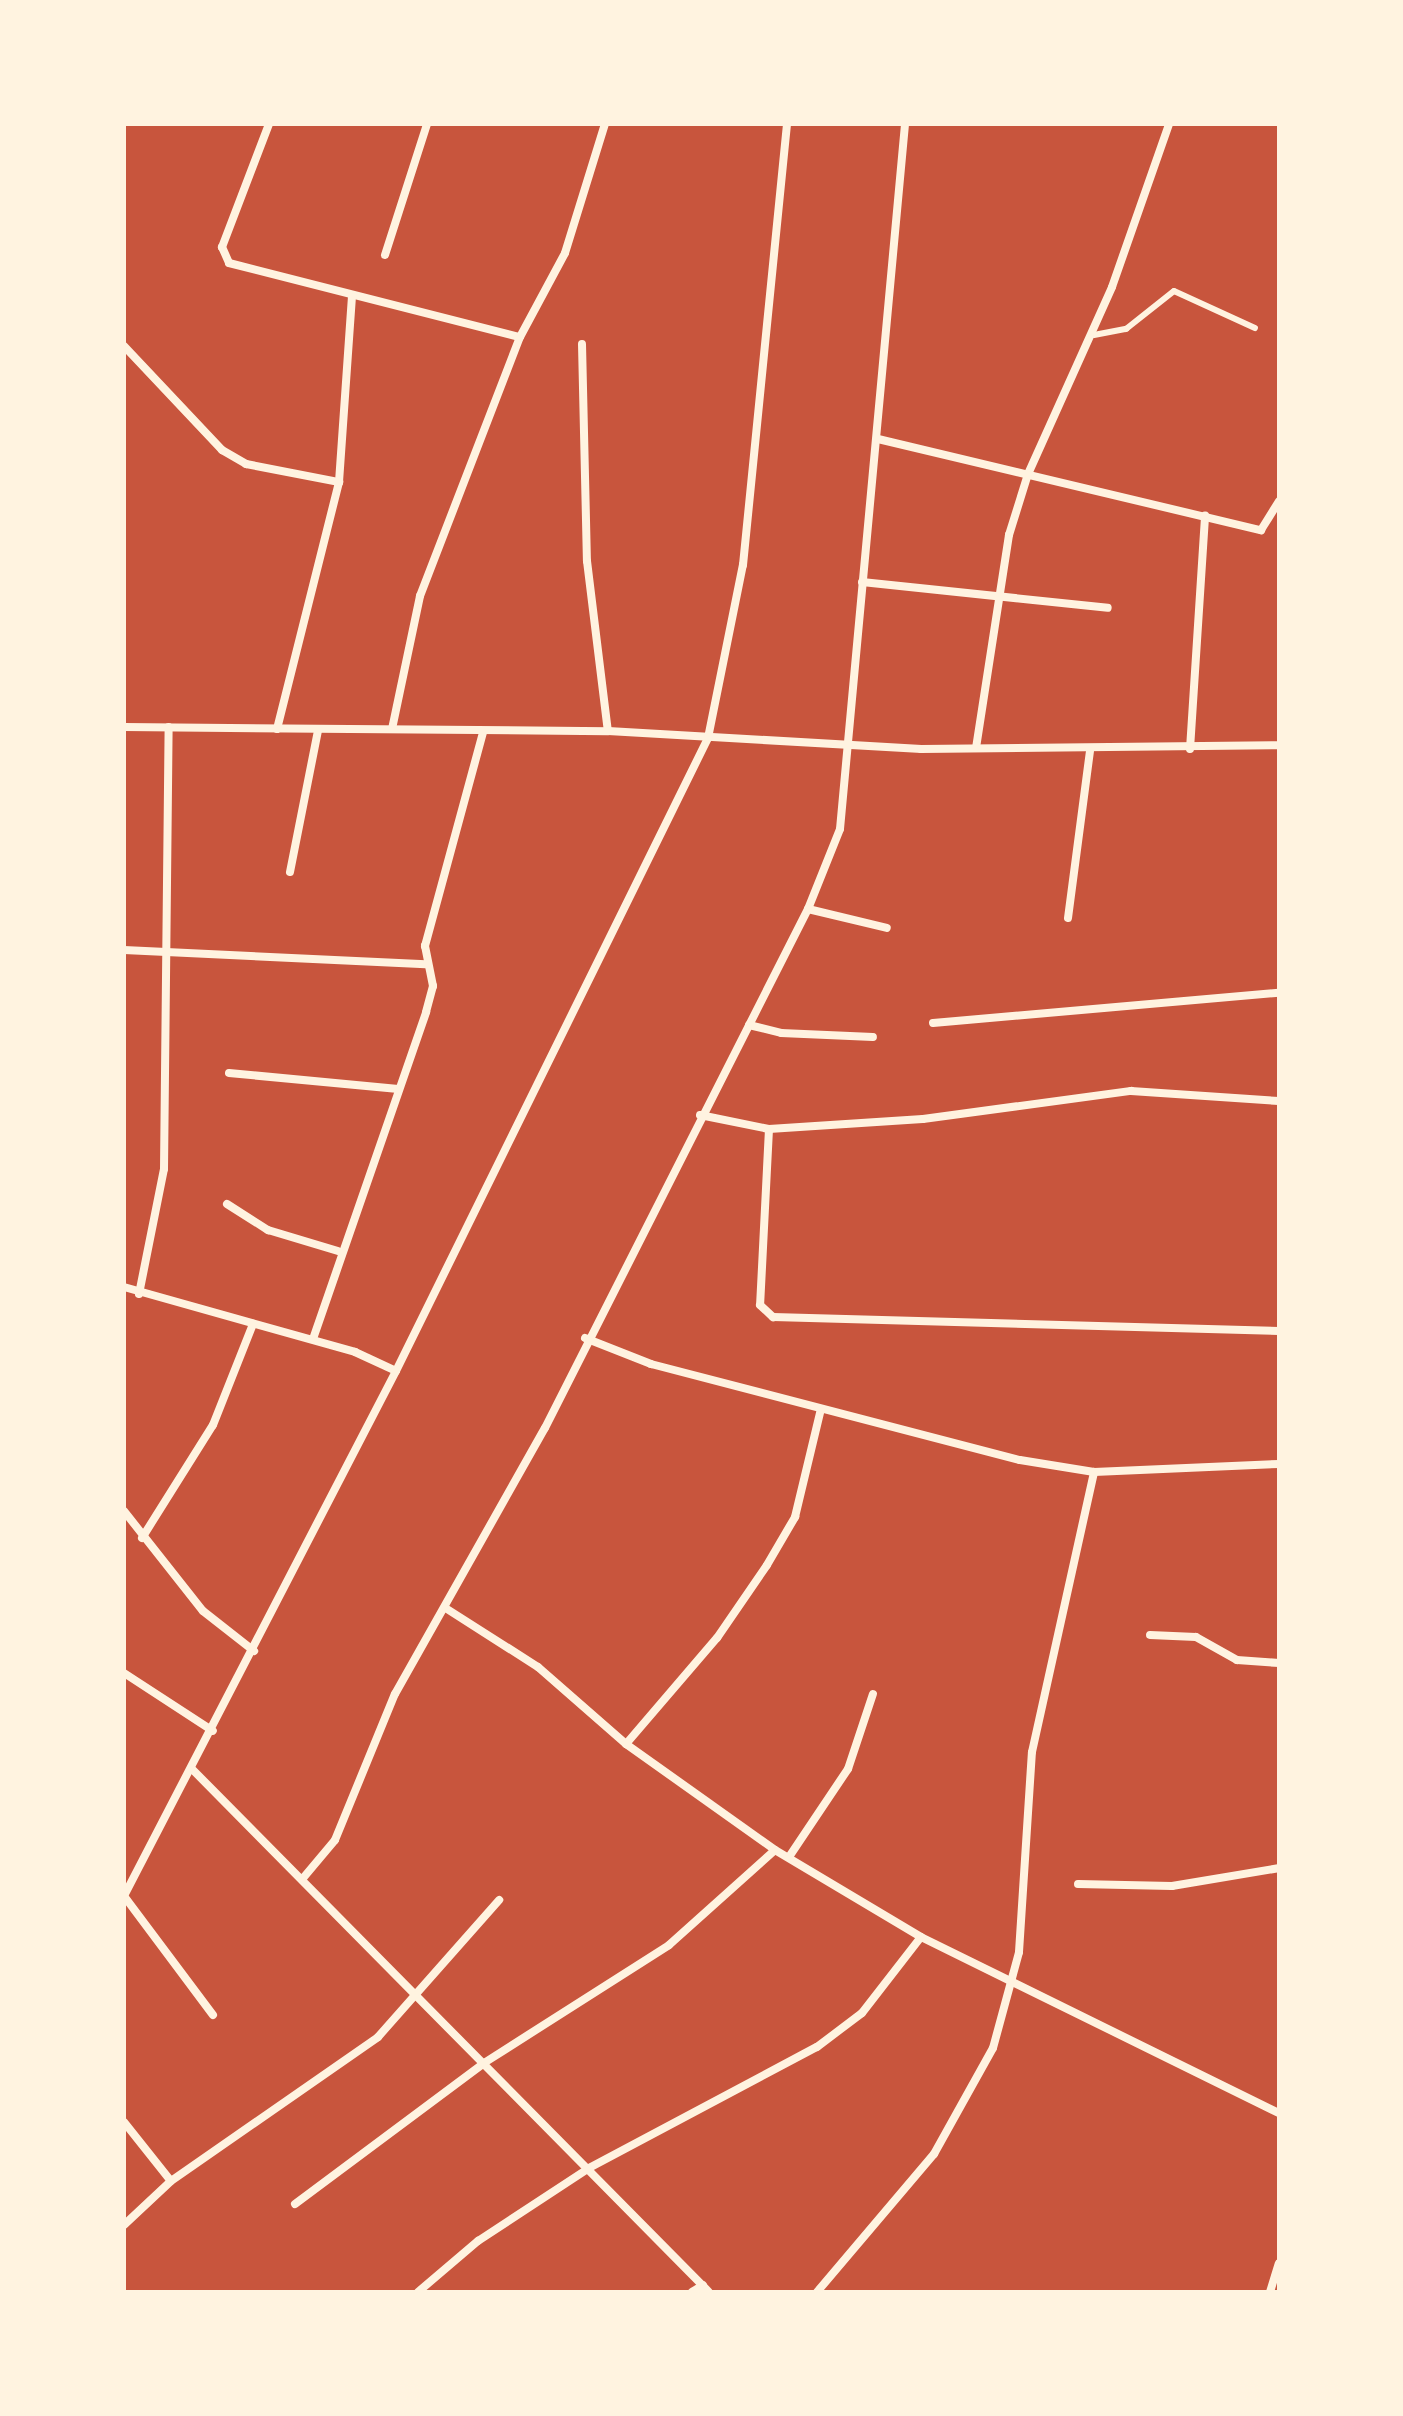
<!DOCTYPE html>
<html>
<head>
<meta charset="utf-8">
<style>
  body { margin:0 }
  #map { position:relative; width:1403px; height:2416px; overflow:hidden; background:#c8553d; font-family:Karla,sans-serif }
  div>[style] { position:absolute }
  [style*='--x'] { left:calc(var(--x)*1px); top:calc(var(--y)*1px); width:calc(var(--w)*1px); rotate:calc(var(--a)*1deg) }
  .service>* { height:6px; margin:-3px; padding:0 3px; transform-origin:3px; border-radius:3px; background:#fff3e0 }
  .minor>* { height:8px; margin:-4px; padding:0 4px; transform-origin:4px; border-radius:4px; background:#fff3e0 }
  span { translate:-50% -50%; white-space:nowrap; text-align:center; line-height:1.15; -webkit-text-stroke:6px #fff3e0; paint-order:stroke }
  .frame { position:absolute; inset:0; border:126px solid #fff3e0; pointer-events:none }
</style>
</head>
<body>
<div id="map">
  <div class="service">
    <div style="--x:1094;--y:335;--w:33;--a:-11"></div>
    <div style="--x:1126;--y:329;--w:61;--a:-38.4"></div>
    <div style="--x:1174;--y:291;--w:89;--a:24.6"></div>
  </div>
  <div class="minor">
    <div style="--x:269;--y:124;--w:132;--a:110.9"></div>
    <div style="--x:222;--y:247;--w:17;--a:66"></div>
    <div style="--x:229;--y:263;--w:300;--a:14.3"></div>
    <div style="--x:385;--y:255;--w:138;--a:-72.2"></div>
    <div style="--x:582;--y:344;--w:217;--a:88.7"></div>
    <div style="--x:587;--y:561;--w:171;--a:83"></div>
    <div style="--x:124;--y:346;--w:143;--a:46.7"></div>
    <div style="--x:222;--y:450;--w:28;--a:30"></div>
    <div style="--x:246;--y:464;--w:95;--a:11"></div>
    <div style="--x:878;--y:439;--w:394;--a:13.4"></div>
    <div style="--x:1261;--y:530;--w:34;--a:-58"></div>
    <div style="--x:862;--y:582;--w:247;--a:6"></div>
    <div style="--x:124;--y:727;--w:484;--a:0.5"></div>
    <div style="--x:608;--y:731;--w:314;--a:3.3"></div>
    <div style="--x:921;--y:749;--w:358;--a:-0.6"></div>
    <div style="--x:277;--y:729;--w:255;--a:-75.9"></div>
    <div style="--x:339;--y:482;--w:185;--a:-86"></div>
    <div style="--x:392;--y:729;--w:136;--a:-78.1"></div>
    <div style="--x:420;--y:596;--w:278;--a:-68.9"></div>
    <div style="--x:520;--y:337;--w:95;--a:-61.8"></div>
    <div style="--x:565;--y:253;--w:135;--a:-72.8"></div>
    <div style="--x:976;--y:748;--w:216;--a:-81.2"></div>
    <div style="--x:1009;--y:535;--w:64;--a:-72.7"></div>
    <div style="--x:1028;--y:474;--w:205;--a:-65.8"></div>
    <div style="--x:1112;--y:287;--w:173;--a:-70.7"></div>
    <div style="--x:1190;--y:749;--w:234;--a:-86.3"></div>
    <div style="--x:290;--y:872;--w:145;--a:-78.8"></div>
    <div style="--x:808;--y:909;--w:81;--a:13.5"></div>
    <div style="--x:1068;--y:918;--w:168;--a:-82.5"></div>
    <div style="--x:124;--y:950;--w:302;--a:2.7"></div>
    <div style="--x:933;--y:1023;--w:347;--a:-5"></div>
    <div style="--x:749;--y:1025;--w:33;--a:14"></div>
    <div style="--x:781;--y:1033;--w:92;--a:2.5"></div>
    <div style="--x:229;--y:1073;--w:170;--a:5.4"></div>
    <div style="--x:700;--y:1115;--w:70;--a:11.5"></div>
    <div style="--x:769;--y:1129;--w:154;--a:-3.7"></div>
    <div style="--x:923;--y:1119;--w:210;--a:-7.7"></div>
    <div style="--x:1131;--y:1091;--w:148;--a:3.9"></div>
    <div style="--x:769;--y:1129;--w:176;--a:92.9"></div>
    <div style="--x:760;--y:1305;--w:18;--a:43"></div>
    <div style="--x:773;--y:1317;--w:506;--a:1.58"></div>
    <div style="--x:227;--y:1204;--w:49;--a:32.4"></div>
    <div style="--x:268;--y:1230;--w:73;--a:16.7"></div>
    <div style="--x:124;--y:1287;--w:240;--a:15.7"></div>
    <div style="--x:355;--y:1352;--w:45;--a:24.9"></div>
    <div style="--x:139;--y:1294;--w:127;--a:-78.7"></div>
    <div style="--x:164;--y:1169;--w:442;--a:-89.4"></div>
    <div style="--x:585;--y:1338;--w:71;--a:21.5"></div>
    <div style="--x:651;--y:1364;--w:381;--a:14.6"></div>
    <div style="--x:1020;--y:1460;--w:75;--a:9.2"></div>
    <div style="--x:1094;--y:1472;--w:185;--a:-2.5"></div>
    <div style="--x:313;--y:1339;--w:346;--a:-70.9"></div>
    <div style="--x:426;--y:1012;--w:27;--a:-75"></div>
    <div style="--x:433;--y:986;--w:41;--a:-101.3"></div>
    <div style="--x:425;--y:946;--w:222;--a:-74.8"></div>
    <div style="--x:124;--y:1511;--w:127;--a:51.7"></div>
    <div style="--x:203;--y:1611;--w:65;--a:38.1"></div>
    <div style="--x:142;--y:1538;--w:133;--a:-57.9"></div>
    <div style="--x:213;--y:1425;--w:109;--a:-68.4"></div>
    <div style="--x:447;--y:1609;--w:108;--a:32.5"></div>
    <div style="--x:538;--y:1667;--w:117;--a:41.2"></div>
    <div style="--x:626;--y:1744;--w:183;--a:35.4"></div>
    <div style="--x:775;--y:1850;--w:170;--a:30.8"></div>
    <div style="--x:921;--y:1937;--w:399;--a:26.2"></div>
    <div style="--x:1150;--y:1635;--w:46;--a:2.5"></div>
    <div style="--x:1196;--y:1637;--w:47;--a:29.3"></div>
    <div style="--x:1237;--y:1660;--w:42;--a:4.1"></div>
    <div style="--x:124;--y:1673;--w:106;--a:33.1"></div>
    <div style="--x:626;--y:1744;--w:140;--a:-49.4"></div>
    <div style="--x:717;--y:1638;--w:88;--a:-55.6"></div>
    <div style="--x:767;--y:1565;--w:56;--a:-59.7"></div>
    <div style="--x:795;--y:1517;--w:111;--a:-76.5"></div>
    <div style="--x:192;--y:1769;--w:735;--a:45.33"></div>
    <div style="--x:789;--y:1857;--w:106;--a:-56.2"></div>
    <div style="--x:848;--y:1769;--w:79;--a:-71.6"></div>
    <div style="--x:304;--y:1877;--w:48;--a:-50"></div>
    <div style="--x:335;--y:1840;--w:158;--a:-67.7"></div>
    <div style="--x:395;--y:1694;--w:305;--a:-60.6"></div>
    <div style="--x:545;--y:1428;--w:582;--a:-63.13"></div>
    <div style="--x:808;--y:909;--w:86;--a:-68.2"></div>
    <div style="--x:840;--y:829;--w:708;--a:-84.73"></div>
    <div style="--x:1078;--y:1884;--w:94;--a:1.2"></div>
    <div style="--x:1172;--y:1886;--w:109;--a:-9.5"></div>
    <div style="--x:213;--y:2015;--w:149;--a:-126.8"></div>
    <div style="--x:124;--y:1896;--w:591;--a:-62.61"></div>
    <div style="--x:396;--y:1371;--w:706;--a:-63.76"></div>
    <div style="--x:708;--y:738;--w:177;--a:-78.6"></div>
    <div style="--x:743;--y:565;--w:443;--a:-84.3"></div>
    <div style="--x:124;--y:2122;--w:75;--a:51.5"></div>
    <div style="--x:295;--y:2204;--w:236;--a:-36.7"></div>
    <div style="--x:484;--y:2063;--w:219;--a:-32.5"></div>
    <div style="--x:669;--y:1945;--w:142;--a:-41.9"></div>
    <div style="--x:124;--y:2225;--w:64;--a:-43.1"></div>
    <div style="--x:171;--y:2181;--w:252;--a:-34.8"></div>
    <div style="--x:378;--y:2037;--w:183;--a:-48.5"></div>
    <div style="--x:418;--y:2292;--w:79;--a:-40.4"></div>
    <div style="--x:478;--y:2241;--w:133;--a:-33.3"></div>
    <div style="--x:589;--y:2168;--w:258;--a:-28"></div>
    <div style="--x:817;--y:2047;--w:56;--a:-37.1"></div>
    <div style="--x:862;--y:2013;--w:96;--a:-52.2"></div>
    <div style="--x:692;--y:2292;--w:13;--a:-32"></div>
    <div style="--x:817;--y:2292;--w:181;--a:-49.7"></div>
    <div style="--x:934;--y:2154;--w:121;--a:-60.9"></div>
    <div style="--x:993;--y:2048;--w:99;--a:-74.8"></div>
    <div style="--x:1019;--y:1952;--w:200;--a:-86.3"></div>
    <div style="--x:1032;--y:1752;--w:287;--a:-77.5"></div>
    <div style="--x:1270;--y:2292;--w:30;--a:-73"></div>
  </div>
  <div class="frame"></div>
</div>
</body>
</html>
